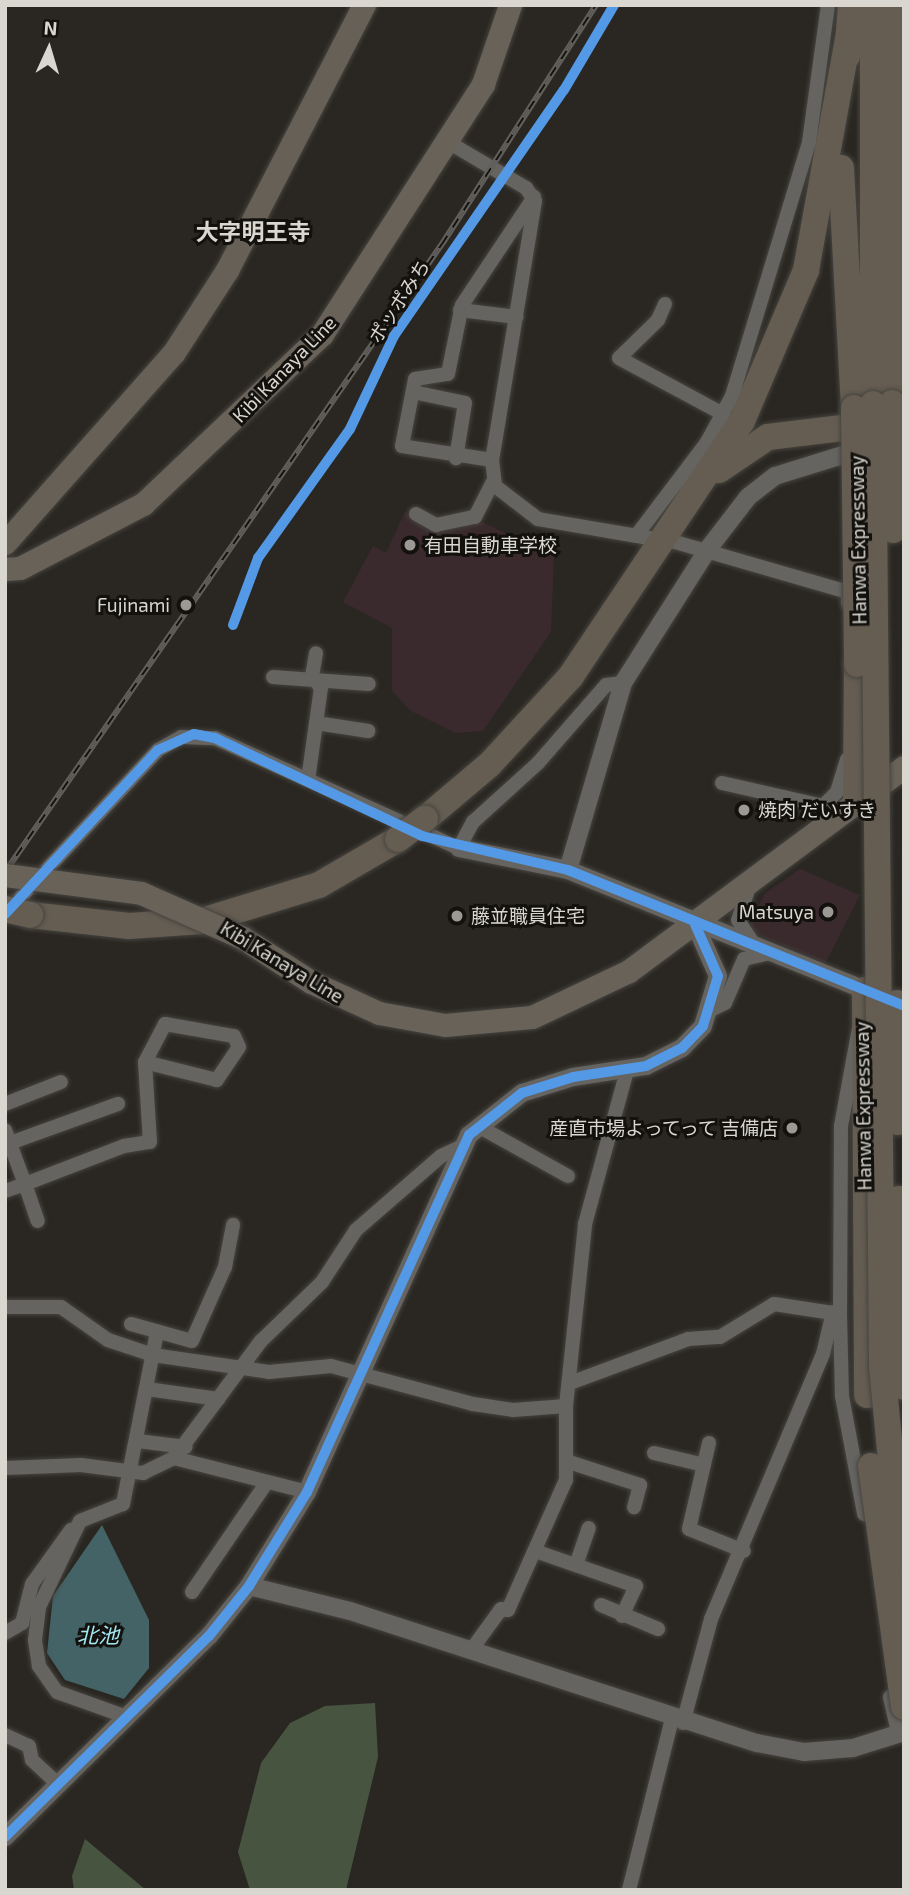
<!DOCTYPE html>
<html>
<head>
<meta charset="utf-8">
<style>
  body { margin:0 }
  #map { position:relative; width:909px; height:1895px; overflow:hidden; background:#2a2722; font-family:"Exo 2","Noto Sans JP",sans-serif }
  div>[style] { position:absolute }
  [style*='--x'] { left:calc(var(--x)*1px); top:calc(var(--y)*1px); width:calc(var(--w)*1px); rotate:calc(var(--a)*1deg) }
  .commercial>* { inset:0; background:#3a2a2e }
  .forest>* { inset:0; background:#465440 }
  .water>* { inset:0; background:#446367 }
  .roads { filter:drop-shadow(0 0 2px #46443f) drop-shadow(0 0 2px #46443f) }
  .minor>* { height:14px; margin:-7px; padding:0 7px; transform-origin:7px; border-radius:7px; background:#666461 }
  .tertiary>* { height:18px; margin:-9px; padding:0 9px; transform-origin:9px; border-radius:9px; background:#666461 }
  .primary>* { height:23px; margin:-11.5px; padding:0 11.5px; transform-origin:11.5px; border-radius:11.5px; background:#686259 }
  .trunk>* { height:23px; margin:-11.5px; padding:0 11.5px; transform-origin:11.5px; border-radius:11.5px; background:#666056 }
  .motorway>* { height:26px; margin:-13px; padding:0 13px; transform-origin:13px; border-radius:13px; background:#655d52 }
  .rail>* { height:6px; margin-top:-3px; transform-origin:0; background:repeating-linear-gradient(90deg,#13110d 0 10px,#615f5c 0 20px); box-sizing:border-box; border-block:2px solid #615f5c }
  .bridges { filter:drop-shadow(0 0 2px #46443f) drop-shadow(0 0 2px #46443f) }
  .primary-bridge>* { height:23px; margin:-11.5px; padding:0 11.5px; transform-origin:11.5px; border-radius:11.5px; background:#686259 }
  .motorway-bridge>* { height:26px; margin:-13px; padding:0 13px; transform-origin:13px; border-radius:13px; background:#655d52 }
  .cycleway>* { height:10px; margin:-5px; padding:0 5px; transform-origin:5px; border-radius:5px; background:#5399e6 }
  .dots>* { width:19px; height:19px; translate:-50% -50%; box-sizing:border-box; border:4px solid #13110d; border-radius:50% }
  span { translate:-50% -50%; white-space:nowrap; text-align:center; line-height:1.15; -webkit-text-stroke:6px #13110d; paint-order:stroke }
  .street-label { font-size:19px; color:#dad7d1 }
  .poi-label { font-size:19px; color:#dad7d1 }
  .left { translate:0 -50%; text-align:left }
  .right { translate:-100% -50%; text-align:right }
  .water-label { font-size:21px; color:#a1e6f0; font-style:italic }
  .quarter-label { font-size:23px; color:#dad7d1; font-weight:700 }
  .frame { position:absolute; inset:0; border:7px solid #dad7d1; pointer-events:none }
  .north { position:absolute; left:14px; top:14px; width:70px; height:70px; -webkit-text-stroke:5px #13110d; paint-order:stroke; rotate:4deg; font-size:19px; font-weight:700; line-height:28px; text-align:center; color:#dad7d1 }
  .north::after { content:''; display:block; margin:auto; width:24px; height:32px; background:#dad7d1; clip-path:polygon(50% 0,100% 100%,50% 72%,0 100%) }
</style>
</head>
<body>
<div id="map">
  <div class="commercial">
    <div style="clip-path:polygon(405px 512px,441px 529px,480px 521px,554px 556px,551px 632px,483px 731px,455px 733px,411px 711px,392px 691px,392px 628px,343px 602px,373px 546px,386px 553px)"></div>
    <div style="clip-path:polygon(800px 869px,860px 895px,825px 964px,746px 929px,765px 893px)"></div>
  </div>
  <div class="forest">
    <div style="clip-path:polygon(375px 1703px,378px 1757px,346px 1890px,250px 1890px,238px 1852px,261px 1763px,290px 1723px,325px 1706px)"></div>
    <div style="clip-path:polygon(85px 1839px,146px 1890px,74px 1890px,72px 1876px)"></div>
  </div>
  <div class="water">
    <div style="clip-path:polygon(102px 1525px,149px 1620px,149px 1668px,124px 1699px,65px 1680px,47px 1653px,53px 1596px)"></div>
  </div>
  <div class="roads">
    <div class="minor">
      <div style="--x:448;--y:142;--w:91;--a:30.5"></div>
      <div style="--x:526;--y:188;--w:16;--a:55"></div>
      <div style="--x:535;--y:201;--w:263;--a:99.4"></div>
      <div style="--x:492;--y:460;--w:26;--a:83"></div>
      <div style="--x:495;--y:486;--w:54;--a:37.5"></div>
      <div style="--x:538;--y:519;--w:119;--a:9.7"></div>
      <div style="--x:665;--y:304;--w:17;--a:114"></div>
      <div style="--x:658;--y:320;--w:54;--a:135.7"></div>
      <div style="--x:619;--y:358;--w:118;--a:28.3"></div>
      <div style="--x:460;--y:310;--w:57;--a:7"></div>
      <div style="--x:413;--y:392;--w:53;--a:11.9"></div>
      <div style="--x:465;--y:403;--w:56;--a:99.3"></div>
      <div style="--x:492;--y:460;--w:91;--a:-171.2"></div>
      <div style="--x:402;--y:446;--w:68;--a:-79"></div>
      <div style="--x:415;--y:379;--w:33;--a:-9"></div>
      <div style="--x:448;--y:374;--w:70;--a:-78.5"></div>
      <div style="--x:462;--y:305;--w:130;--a:-56.3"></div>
      <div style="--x:416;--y:514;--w:23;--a:29"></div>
      <div style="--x:436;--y:525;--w:40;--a:-12"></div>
      <div style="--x:475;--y:517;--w:39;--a:-63"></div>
      <div style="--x:636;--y:536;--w:118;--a:-52.9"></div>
      <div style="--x:707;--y:442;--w:52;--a:-61.5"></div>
      <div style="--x:732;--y:396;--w:265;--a:-73.1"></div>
      <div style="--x:809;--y:142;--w:138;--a:-82.1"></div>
      <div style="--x:675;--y:542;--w:180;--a:16.1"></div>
      <div style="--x:848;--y:592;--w:11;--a:90"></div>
      <div style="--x:273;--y:677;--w:96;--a:4.2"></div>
      <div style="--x:316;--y:723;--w:53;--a:8.7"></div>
      <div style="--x:308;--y:780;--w:93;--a:-82"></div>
      <div style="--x:321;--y:688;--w:15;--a:-127"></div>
      <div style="--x:312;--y:676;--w:23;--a:-80"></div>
      <div style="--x:722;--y:783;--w:104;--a:12.8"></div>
      <div style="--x:834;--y:821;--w:19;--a:-126"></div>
      <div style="--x:823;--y:806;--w:20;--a:-45"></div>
      <div style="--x:837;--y:792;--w:34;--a:-73"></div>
      <div style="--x:748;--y:890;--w:32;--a:108"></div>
      <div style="--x:738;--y:920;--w:30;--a:57"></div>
      <div style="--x:6;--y:913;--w:223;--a:-47"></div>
      <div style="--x:158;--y:750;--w:26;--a:-29"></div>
      <div style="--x:181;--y:737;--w:34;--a:2"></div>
      <div style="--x:215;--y:738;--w:268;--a:24.3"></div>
      <div style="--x:459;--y:848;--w:30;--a:-62"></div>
      <div style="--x:473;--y:822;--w:88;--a:-42.2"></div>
      <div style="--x:538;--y:763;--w:103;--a:-48.9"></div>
      <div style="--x:606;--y:685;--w:17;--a:-7"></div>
      <div style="--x:711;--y:1010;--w:16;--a:-27"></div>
      <div style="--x:725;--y:1003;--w:48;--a:-66.6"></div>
      <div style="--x:744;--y:959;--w:28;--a:-13"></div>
      <div style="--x:859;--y:1028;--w:100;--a:100.4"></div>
      <div style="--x:841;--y:1126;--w:189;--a:90.3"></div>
      <div style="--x:840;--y:1315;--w:81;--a:88.6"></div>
      <div style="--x:842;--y:1396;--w:120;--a:79.4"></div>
      <div style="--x:5;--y:1104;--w:60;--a:-21.4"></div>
      <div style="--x:478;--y:1126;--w:103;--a:29.1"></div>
      <div style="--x:5;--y:1130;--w:58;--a:69.7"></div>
      <div style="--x:25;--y:1184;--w:106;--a:-21"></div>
      <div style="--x:124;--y:1146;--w:26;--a:-9"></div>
      <div style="--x:150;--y:1142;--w:80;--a:-93.6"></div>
      <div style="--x:145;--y:1062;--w:43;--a:-62.2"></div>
      <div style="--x:165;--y:1024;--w:70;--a:9.9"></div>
      <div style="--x:234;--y:1036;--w:12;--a:66"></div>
      <div style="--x:239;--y:1047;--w:40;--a:124"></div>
      <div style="--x:217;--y:1080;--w:74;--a:-166"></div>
      <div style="--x:10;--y:1143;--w:115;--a:-19.9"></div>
      <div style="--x:5;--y:1191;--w:21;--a:-19"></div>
      <div style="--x:25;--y:1184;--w:39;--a:71"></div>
      <div style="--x:5;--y:1307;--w:56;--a:0"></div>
      <div style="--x:61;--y:1307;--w:57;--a:35.1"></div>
      <div style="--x:108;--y:1340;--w:47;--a:18.4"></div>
      <div style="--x:153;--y:1355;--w:117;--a:8.3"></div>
      <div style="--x:269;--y:1372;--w:62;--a:-5.5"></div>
      <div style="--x:331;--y:1366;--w:147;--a:15"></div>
      <div style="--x:473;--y:1404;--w:40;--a:8.5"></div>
      <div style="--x:513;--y:1410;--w:53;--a:-4.3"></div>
      <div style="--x:131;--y:1324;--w:63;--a:15.6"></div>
      <div style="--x:192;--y:1341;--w:81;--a:-66"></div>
      <div style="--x:225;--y:1267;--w:43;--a:-79.2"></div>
      <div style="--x:570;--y:1383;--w:126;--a:-20.4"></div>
      <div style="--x:688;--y:1339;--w:32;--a:-4"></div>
      <div style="--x:720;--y:1337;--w:63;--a:-31.4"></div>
      <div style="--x:774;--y:1304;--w:66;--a:8.7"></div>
      <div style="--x:147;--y:1389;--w:72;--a:8"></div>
      <div style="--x:138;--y:1441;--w:48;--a:7.1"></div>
      <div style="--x:709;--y:1443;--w:88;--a:103.1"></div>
      <div style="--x:689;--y:1529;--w:59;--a:21.8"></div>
      <div style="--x:654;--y:1453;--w:51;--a:13.5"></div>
      <div style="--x:174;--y:1458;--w:137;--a:14.3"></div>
      <div style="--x:566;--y:1461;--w:78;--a:18"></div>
      <div style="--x:640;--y:1485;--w:23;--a:105"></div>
      <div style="--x:5;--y:1468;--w:76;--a:-2.3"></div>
      <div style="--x:81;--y:1465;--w:63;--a:7.4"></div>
      <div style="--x:143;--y:1473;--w:34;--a:-26"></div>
      <div style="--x:174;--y:1458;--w:146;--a:-53.4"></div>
      <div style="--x:261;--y:1341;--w:85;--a:-44"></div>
      <div style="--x:322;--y:1282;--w:62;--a:-56.8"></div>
      <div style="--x:356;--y:1230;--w:113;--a:-41"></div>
      <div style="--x:441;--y:1156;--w:21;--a:-25"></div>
      <div style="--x:535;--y:1551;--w:107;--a:19.1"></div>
      <div style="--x:636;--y:1586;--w:33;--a:115"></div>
      <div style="--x:576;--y:1565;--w:39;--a:-71"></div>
      <div style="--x:192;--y:1592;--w:133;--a:-55.7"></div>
      <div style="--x:601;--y:1605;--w:62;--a:22.8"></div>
      <div style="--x:5;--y:1633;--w:20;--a:-30"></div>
      <div style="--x:22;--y:1623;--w:40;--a:-75.6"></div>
      <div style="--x:32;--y:1584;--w:67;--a:-54.2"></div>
      <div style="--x:472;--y:1649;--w:49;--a:-54.1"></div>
      <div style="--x:501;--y:1609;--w:7;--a:8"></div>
      <div style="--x:508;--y:1610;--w:142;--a:-66"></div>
      <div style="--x:566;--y:1480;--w:74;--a:-90"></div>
      <div style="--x:566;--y:1406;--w:183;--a:-84"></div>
      <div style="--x:585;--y:1224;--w:160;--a:-74.7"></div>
      <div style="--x:890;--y:1697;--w:37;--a:77"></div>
      <div style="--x:127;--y:1717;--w:74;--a:-160.3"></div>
      <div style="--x:57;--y:1692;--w:32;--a:-125"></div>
      <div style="--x:39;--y:1666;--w:26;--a:-99"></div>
      <div style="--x:35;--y:1640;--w:33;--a:-83"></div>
      <div style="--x:39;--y:1607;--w:95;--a:-64.5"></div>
      <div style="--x:80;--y:1521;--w:46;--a:-21.6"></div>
      <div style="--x:123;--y:1504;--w:175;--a:-78.8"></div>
      <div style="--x:683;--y:1723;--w:108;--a:-74.9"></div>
      <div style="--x:711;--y:1619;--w:288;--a:-67.1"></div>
      <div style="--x:823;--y:1354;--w:43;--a:-76.6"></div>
      <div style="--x:5;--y:1735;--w:26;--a:25"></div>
      <div style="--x:29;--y:1746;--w:14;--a:78"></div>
      <div style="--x:32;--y:1760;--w:37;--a:43"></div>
      <div style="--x:629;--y:1890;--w:176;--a:-75.9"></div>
    </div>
    <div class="tertiary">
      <div style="--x:459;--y:848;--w:111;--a:11.4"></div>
      <div style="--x:568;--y:870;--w:331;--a:22"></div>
      <div style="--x:568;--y:870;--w:195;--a:-73.6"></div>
      <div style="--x:623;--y:683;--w:159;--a:-57.6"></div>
      <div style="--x:708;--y:549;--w:66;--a:-52.4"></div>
      <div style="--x:748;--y:497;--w:34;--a:-38"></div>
      <div style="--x:775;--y:476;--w:94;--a:-17.3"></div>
      <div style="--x:249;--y:1586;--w:104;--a:13.9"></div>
      <div style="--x:350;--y:1611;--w:428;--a:18"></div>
      <div style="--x:757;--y:1743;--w:48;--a:10.8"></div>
      <div style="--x:804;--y:1752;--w:49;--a:-4.7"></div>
      <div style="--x:853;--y:1748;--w:53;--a:-17.4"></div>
      <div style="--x:5;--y:1837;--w:286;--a:-44.6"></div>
      <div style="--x:209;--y:1636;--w:64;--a:-51.3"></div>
      <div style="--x:249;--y:1586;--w:110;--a:-58.3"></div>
      <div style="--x:307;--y:1492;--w:392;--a:-65.6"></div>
      <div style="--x:469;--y:1135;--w:68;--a:-38.4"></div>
      <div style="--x:522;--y:1093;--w:53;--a:-17.4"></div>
      <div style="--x:573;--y:1077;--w:74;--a:-8.6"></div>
      <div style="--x:646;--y:1066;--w:40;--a:-26.6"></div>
      <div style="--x:682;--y:1048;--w:30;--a:-46"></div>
      <div style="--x:703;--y:1026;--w:52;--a:-73.3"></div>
      <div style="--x:718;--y:976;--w:57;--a:-113.9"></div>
    </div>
    <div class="primary">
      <div style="--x:5;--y:569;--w:15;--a:-4"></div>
      <div style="--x:20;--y:568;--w:139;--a:-27.5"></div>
      <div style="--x:143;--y:504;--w:247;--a:-43.5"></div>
      <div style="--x:322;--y:334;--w:297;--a:-57.2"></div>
      <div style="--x:483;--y:84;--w:83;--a:-71.1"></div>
      <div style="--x:243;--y:938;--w:81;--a:32.9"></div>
      <div style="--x:311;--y:982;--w:75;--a:24.5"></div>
      <div style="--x:379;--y:1013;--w:67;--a:10.3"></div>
      <div style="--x:445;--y:1025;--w:87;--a:-5.3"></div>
      <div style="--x:532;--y:1017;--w:107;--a:-25.4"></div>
      <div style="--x:629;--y:971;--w:342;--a:-36.6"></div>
    </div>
    <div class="trunk">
      <div style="--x:5;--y:543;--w:255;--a:-48.5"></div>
      <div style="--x:174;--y:352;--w:98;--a:-57.1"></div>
      <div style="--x:227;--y:270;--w:298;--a:-62.7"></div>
    </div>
    <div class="motorway">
      <div style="--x:847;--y:56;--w:51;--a:-85.5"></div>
      <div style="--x:841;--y:168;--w:240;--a:86.9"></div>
      <div style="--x:892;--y:403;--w:398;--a:-89.1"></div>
      <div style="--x:873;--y:404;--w:399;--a:-90"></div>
      <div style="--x:719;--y:470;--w:59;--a:-34"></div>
      <div style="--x:768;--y:437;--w:108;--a:-6.9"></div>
      <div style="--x:856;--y:804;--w:140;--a:-89.6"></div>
      <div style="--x:425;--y:819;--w:84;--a:-40.2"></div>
      <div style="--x:489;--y:765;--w:121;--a:-47.3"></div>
      <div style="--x:571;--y:676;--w:307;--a:-56.2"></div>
      <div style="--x:742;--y:421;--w:164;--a:-67"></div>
      <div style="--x:806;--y:270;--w:234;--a:-79.7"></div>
      <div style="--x:30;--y:915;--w:100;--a:6.3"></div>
      <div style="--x:129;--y:926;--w:73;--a:-3.9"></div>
      <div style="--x:202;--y:921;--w:122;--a:-17.1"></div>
      <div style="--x:319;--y:885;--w:91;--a:-30.2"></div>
      <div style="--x:865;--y:990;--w:405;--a:89.7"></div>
    </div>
  </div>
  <div class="rail">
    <div style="--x:5;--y:872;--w:765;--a:-55.17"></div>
    <div style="--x:442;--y:244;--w:284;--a:-57.2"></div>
  </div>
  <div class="bridges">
    <div class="primary-bridge">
      <div style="--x:5;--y:875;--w:137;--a:7.5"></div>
      <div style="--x:141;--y:893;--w:111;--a:23.8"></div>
    </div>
    <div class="motorway-bridge">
      <div style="--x:892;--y:403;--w:127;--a:89.5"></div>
      <div style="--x:873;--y:404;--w:963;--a:89.46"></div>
      <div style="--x:882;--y:1367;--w:231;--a:84.5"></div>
      <div style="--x:854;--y:408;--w:256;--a:89.3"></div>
      <div style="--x:398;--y:839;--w:34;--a:-37"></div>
      <div style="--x:5;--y:909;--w:26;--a:13"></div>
      <div style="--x:897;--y:1003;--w:119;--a:89.5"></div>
      <div style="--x:899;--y:1199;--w:188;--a:88.5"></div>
      <div style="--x:871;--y:1466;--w:243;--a:82.2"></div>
    </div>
  </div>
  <div class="cycleway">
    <div style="--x:233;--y:625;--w:72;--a:-69.5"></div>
    <div style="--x:258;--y:558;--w:158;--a:-54.5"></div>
    <div style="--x:350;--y:429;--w:103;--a:-64.7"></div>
    <div style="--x:394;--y:336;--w:299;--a:-55.4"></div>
    <div style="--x:564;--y:90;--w:99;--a:-59.5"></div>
    <div style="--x:5;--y:914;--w:224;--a:-47"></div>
    <div style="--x:158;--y:750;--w:39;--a:-24"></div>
    <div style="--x:194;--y:734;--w:21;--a:11"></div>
    <div style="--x:215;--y:738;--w:229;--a:25.3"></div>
    <div style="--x:422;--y:836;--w:150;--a:13.1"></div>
    <div style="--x:568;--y:870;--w:362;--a:22"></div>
    <div style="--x:5;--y:1837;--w:286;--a:-44.6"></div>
    <div style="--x:209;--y:1636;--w:64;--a:-51.3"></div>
    <div style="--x:249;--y:1586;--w:110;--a:-58.3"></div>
    <div style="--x:307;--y:1492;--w:392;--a:-65.6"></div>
    <div style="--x:469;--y:1135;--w:68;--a:-38.4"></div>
    <div style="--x:522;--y:1093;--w:53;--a:-17.4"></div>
    <div style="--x:573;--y:1077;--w:74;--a:-8.6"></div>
    <div style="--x:646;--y:1066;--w:40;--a:-26.6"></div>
    <div style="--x:682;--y:1048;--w:30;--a:-46"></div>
    <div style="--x:703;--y:1026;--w:52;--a:-73.3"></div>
    <div style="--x:718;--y:976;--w:57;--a:-113.9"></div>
  </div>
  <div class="dots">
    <div style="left:410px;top:545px;background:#9c9994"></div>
    <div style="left:186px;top:605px;background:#9c9994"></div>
    <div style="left:744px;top:810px;background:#9c9994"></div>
    <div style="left:828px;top:912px;background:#9c9994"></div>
    <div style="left:457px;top:916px;background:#9c9994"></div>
    <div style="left:792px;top:1128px;background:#9c9994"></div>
  </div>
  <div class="street-label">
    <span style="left:399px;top:301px;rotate:-57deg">ポッポみち</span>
    <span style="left:284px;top:369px;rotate:-46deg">Kibi Kanaya Line</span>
    <span style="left:858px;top:540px;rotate:-91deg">Hanwa Expressway</span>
    <span style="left:282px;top:962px;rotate:31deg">Kibi Kanaya Line</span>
    <span style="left:863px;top:1106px;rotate:-91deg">Hanwa Expressway</span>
  </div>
  <div class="poi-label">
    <span class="left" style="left:424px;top:545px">有田自動車学校</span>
    <span class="right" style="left:170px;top:605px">Fujinami</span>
    <span class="left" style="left:758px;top:810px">焼肉 だいすき</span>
    <span class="right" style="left:814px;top:912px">Matsuya</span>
    <span class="left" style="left:471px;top:916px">藤並職員住宅</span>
    <span class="right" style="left:778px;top:1128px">産直市場よってって 吉備店</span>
  </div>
  <div class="water-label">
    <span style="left:98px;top:1635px">北池</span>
  </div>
  <div class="quarter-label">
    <span style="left:253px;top:231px">大字明王寺</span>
  </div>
  <div class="frame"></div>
  <div class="north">N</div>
</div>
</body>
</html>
